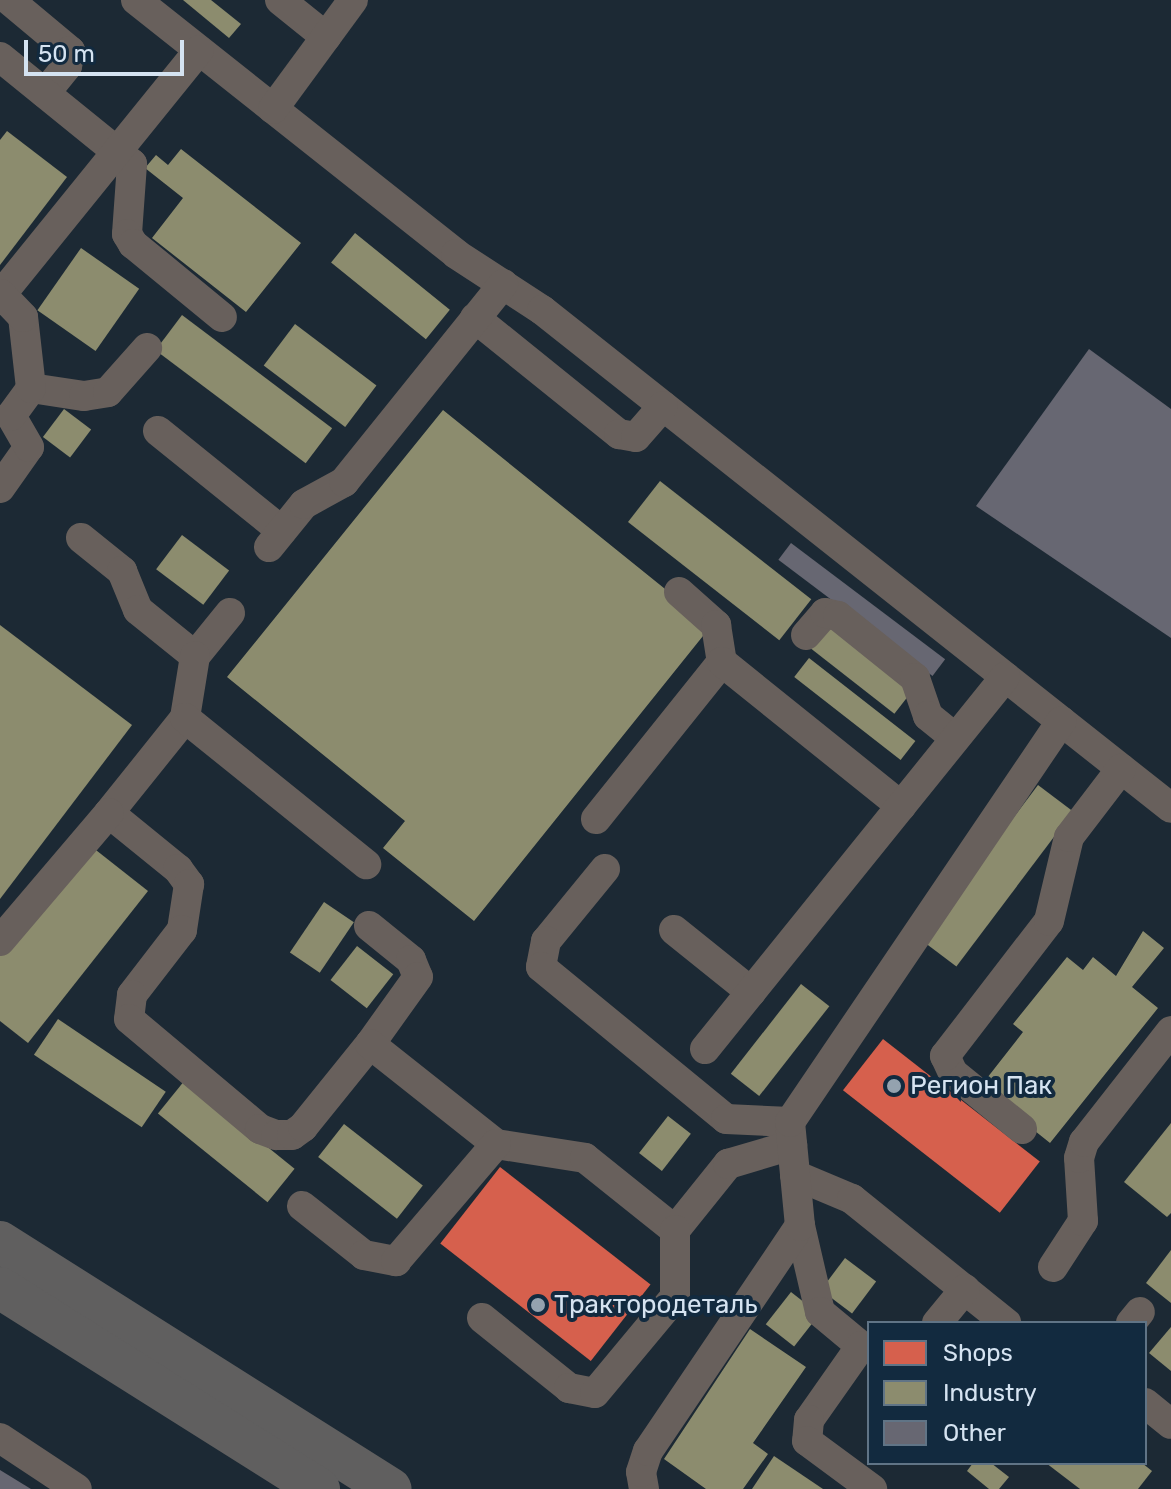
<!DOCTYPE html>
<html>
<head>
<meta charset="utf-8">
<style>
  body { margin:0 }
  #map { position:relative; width:1171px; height:1489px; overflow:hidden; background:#1c2934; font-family:Rubik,sans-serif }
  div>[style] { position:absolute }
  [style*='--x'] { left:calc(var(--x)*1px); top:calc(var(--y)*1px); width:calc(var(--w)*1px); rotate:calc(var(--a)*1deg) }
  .shops>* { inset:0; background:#d6604d; transform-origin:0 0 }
  .industry>* { inset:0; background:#8c8c6e; transform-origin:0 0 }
  .building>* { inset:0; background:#676772; transform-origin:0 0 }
  .minor>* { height:30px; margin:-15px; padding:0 15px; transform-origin:15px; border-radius:15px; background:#68605c }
  .highway>* { height:42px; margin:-21px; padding:0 21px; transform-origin:21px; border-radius:21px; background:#605f5f }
  .dots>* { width:22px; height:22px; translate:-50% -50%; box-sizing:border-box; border:4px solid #122a3f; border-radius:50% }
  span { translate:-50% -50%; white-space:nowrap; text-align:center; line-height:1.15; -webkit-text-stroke:8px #122a3f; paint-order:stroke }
  .poi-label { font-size:26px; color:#d5e3f1 }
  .left { translate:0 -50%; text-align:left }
  .legend { position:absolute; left:867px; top:1321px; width:280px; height:144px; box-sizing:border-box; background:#122a3f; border:2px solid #607486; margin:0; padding:10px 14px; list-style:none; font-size:24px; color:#d5e3f1 }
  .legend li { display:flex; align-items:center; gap:16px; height:40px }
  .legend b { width:40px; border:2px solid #607486 }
  .scale { position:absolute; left:24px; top:40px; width:160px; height:36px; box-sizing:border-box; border:4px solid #d5e3f1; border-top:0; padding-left:10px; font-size:24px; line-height:28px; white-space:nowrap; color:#d5e3f1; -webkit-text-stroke:6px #122a3f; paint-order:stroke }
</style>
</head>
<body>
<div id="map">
  <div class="shops">
    <div style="left:883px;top:1039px;width:199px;height:65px;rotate:38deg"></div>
    <div style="left:500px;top:1167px;width:191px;height:97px;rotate:38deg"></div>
  </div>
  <div class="industry">
    <div style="clip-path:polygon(183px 0,211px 0,241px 24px,229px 38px)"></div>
    <div style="clip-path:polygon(7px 131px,67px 177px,0 265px,0 140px)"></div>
    <div style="clip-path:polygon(181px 149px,301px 243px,246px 312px,152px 238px,183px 198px,145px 168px,156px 155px,168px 165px)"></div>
    <div style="left:355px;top:233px;width:122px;height:38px;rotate:39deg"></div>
    <div style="left:81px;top:248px;width:71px;height:76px;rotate:35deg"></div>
    <div style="left:182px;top:315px;width:188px;height:44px;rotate:37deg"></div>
    <div style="left:295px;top:324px;width:102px;height:52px;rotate:37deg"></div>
    <div style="left:64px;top:409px;width:34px;height:35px;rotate:37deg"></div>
    <div style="clip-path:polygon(443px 410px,711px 626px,474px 921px,383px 848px,405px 821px,227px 677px)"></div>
    <div style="left:660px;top:481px;width:192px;height:52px;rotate:38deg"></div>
    <div style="left:182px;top:535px;width:59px;height:43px;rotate:37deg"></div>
    <div style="left:828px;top:620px;width:110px;height:33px;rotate:38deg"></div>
    <div style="clip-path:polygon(0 625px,132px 725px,0 899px)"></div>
    <div style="left:809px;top:658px;width:135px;height:24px;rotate:38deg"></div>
    <div style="left:1038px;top:785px;width:44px;height:194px;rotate:37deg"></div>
    <div style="clip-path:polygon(87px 843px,148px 891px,28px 1043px,0 1021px,0 952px)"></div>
    <div style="left:324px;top:902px;width:36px;height:61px;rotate:34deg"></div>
    <div style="clip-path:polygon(1143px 931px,1164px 948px,1132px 987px,1158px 1008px,1050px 1143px,980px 1087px,1023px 1032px,1013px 1024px,1067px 957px,1083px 970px,1093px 957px,1116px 976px)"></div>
    <div style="left:357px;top:946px;width:46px;height:43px;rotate:38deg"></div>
    <div style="left:801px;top:984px;width:36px;height:114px;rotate:38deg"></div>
    <div style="left:58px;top:1019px;width:130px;height:43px;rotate:34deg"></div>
    <div style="left:185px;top:1080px;width:141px;height:43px;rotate:39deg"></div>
    <div style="left:668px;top:1116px;width:29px;height:47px;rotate:38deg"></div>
    <div style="clip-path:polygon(1171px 1123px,1171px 1213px,1167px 1217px,1124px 1182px)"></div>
    <div style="left:344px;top:1124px;width:100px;height:42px;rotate:38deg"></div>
    <div style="clip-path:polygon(1171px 1250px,1171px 1303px,1146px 1283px)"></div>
    <div style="left:845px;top:1258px;width:39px;height:40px;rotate:37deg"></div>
    <div style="left:791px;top:1292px;width:36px;height:41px;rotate:38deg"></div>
    <div style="clip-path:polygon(1171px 1327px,1171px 1371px,1149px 1353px)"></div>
    <div style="clip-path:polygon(750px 1329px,806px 1367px,753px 1443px,768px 1454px,743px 1489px,706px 1489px,664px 1459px)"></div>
    <div style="clip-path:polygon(774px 1456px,823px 1489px,752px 1489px)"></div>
    <div style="clip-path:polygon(973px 1463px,991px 1463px,1009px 1477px,999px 1489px,989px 1489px,967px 1471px)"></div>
    <div style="clip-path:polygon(1046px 1463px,1142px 1463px,1152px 1471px,1138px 1489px,1080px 1489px)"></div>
  </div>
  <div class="building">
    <div style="clip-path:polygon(1089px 349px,1171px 409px,1171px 638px,976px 506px)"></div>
    <div style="left:791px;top:543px;width:193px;height:21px;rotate:37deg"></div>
    <div style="clip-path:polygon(0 1470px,31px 1489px,0 1489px)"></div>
  </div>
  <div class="minor">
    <div style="--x:9;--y:0;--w:80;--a:39.9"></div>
    <div style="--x:70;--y:51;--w:15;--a:101"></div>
    <div style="--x:67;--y:66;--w:35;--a:129"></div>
    <div style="--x:136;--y:0;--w:409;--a:38.4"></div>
    <div style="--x:456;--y:254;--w:103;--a:33.1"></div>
    <div style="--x:542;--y:310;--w:802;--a:38.37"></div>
    <div style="--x:280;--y:0;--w:59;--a:38.8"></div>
    <div style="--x:0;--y:57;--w:170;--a:39"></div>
    <div style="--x:132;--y:164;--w:70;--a:94.1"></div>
    <div style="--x:127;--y:234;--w:12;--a:59"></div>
    <div style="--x:133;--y:244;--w:115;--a:39.4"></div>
    <div style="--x:273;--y:109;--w:135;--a:-53.7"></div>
    <div style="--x:0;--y:296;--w:316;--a:-51"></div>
    <div style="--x:475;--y:318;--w:185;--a:38.9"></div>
    <div style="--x:619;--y:434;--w:17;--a:10"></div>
    <div style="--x:636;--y:437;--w:41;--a:-48.9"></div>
    <div style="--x:31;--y:388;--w:54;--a:8.6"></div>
    <div style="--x:84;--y:396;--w:24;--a:-9"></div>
    <div style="--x:108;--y:392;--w:59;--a:-48.4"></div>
    <div style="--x:158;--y:431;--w:159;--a:38.9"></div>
    <div style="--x:0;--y:488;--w:50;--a:-54.7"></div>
    <div style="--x:29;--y:447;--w:36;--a:-120"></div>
    <div style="--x:11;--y:416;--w:34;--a:-54"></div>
    <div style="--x:31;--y:388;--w:71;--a:-96.4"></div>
    <div style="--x:23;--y:317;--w:32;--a:-134"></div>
    <div style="--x:81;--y:538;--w:53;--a:38.8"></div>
    <div style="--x:122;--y:571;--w:42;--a:67.7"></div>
    <div style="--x:138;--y:610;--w:73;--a:38.9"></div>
    <div style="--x:269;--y:547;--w:55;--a:-50.9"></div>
    <div style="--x:304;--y:504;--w:46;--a:-28.8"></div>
    <div style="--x:344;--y:482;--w:254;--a:-51.2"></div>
    <div style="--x:679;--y:592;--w:50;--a:41.7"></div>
    <div style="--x:716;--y:625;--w:37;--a:81"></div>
    <div style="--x:230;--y:613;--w:55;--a:129.1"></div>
    <div style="--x:195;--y:656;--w:63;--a:99.2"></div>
    <div style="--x:185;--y:718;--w:122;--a:128.7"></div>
    <div style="--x:109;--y:813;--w:89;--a:39.1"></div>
    <div style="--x:178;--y:869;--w:19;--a:54"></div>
    <div style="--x:189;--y:884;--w:47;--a:98.7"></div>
    <div style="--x:182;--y:930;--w:82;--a:127.6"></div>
    <div style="--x:132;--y:995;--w:24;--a:97"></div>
    <div style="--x:129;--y:1019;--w:171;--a:40"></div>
    <div style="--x:260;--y:1129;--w:17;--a:21"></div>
    <div style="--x:276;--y:1135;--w:16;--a:0"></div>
    <div style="--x:292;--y:1135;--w:14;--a:-36"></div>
    <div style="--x:303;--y:1127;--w:107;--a:-51.1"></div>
    <div style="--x:806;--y:635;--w:29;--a:-49"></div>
    <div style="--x:825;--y:613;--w:13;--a:13"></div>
    <div style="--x:838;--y:616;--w:99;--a:38.8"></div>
    <div style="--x:915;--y:678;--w:40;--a:71.1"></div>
    <div style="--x:928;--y:716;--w:35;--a:39"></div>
    <div style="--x:185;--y:718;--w:233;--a:38.9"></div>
    <div style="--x:596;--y:819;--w:201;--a:-51.3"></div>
    <div style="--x:722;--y:662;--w:230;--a:38.8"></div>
    <div style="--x:605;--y:869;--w:93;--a:129.3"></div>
    <div style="--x:546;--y:941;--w:26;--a:101"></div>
    <div style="--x:541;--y:967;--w:239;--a:39.4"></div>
    <div style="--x:726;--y:1119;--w:64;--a:2.7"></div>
    <div style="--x:369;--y:926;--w:54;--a:39"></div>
    <div style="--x:411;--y:960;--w:18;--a:68"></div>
    <div style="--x:418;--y:977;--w:82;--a:125.6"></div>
    <div style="--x:370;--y:1044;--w:161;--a:38.4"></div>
    <div style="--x:496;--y:1144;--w:90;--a:8.9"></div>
    <div style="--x:585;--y:1158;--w:115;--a:38.7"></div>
    <div style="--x:675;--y:1230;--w:85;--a:-51.2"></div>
    <div style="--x:728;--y:1164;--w:67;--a:-16.5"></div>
    <div style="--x:674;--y:930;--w:99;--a:38.8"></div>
    <div style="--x:0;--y:941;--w:168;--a:-49.6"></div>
    <div style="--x:705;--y:1049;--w:478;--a:-51.1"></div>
    <div style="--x:1022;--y:1129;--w:89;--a:-140.9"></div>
    <div style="--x:953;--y:1073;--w:19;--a:-115"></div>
    <div style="--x:945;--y:1056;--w:170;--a:-52.4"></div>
    <div style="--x:1049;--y:921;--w:86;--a:-76.6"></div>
    <div style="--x:1069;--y:837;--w:86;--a:-52.6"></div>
    <div style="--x:795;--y:1175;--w:62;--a:22.8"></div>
    <div style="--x:852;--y:1199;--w:198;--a:38.8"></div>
    <div style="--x:302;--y:1206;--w:79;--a:38.3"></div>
    <div style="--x:364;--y:1255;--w:33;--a:11"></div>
    <div style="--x:396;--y:1261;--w:154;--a:-49.5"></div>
    <div style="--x:800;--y:1226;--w:88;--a:76.9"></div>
    <div style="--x:820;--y:1312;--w:53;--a:39.7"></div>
    <div style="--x:861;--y:1346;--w:90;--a:125.1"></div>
    <div style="--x:809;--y:1420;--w:21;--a:95"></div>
    <div style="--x:807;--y:1441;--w:81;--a:36.4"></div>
    <div style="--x:1053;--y:1267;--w:55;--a:-56.9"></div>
    <div style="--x:1083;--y:1221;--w:63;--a:-93.6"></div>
    <div style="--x:1079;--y:1158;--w:17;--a:-73"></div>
    <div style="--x:1084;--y:1142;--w:141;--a:-51.9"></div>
    <div style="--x:482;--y:1318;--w:112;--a:38.8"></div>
    <div style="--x:569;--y:1388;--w:26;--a:11"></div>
    <div style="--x:595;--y:1393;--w:125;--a:-50.2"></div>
    <div style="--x:675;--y:1297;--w:67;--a:-90"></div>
    <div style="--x:937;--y:1323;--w:44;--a:-50.5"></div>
    <div style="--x:1131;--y:1323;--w:14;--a:-51"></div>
    <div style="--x:1145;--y:1403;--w:33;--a:39"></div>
    <div style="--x:0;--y:1438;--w:92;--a:33.5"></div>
    <div style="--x:644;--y:1489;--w:17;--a:-100"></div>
    <div style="--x:641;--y:1472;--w:22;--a:-72"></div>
    <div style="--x:648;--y:1451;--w:272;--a:-56"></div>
    <div style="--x:800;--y:1226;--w:104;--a:-95.5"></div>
    <div style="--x:790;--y:1122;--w:484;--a:-55.9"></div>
  </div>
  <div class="highway">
    <div style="--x:0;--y:1242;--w:462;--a:32.3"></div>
    <div style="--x:0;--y:1288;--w:377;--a:32.2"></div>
  </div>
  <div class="dots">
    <div style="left:894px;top:1086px;background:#94a2af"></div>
    <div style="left:538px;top:1305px;background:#94a2af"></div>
  </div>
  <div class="poi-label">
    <span class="left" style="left:910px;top:1086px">Регион Пак</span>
    <span class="left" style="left:554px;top:1305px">Трактородеталь</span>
  </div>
  <ul class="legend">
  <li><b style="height:22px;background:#d6604d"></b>Shops</li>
  <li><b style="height:22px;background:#8c8c6e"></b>Industry</li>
  <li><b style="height:22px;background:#676772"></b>Other</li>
  </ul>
  <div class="scale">50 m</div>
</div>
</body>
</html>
